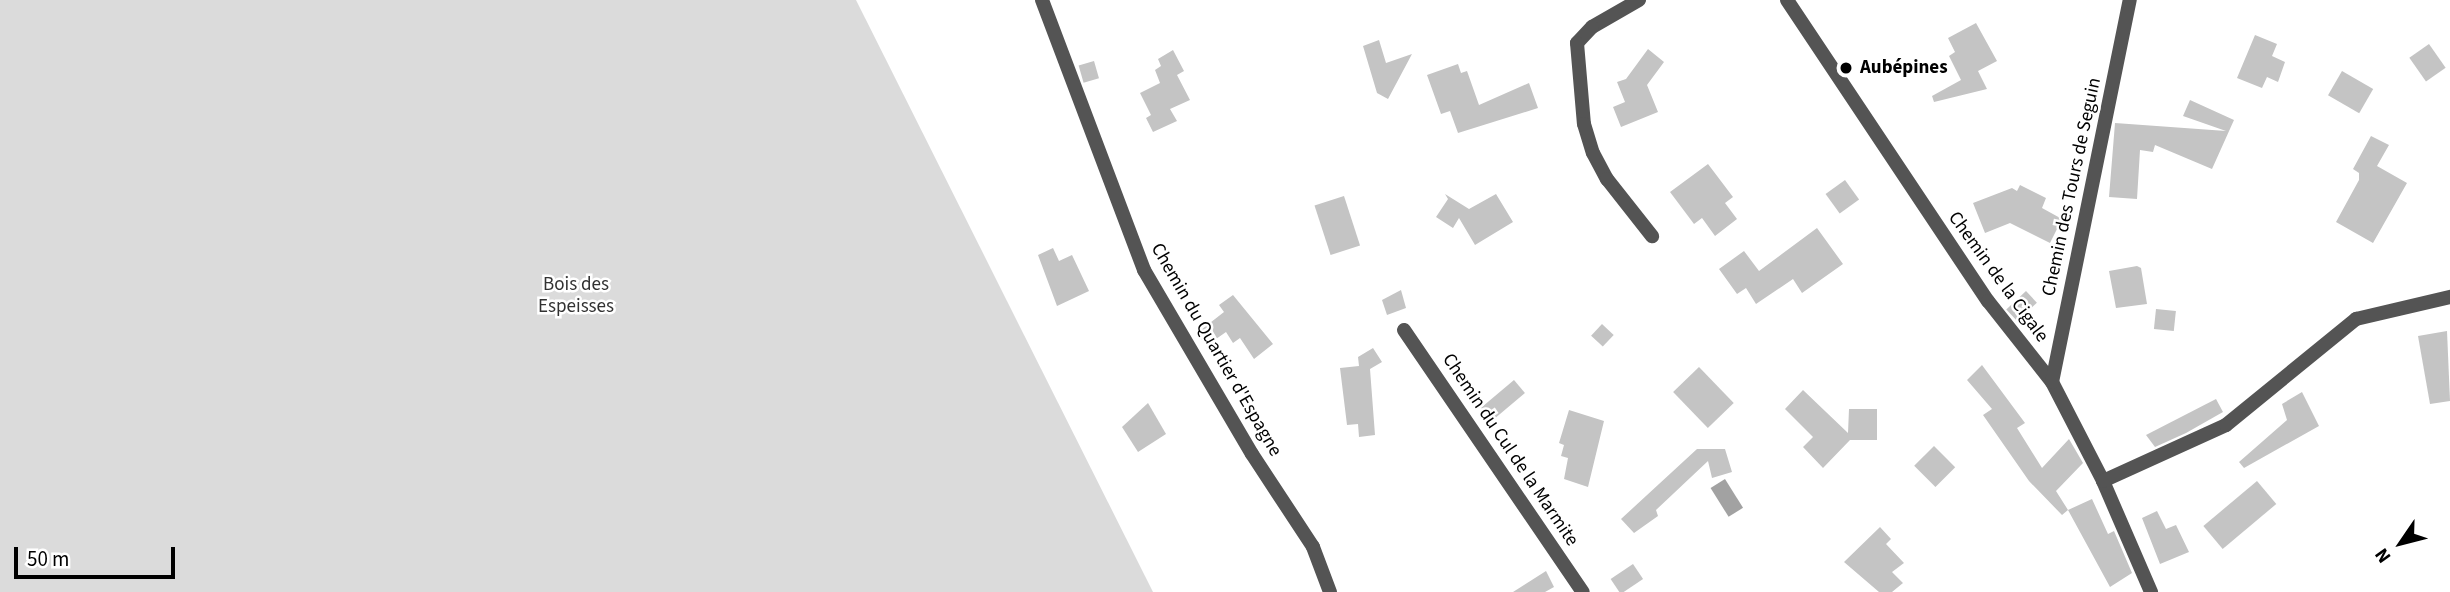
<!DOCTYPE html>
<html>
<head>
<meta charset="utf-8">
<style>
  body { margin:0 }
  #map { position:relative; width:2450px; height:592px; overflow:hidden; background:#fff; font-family:"Source Sans 3",sans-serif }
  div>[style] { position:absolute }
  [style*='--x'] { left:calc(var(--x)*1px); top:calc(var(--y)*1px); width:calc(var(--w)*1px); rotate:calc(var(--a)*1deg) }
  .green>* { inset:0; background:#dbdbdb }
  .water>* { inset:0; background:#a2a2a2; transform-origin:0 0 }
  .building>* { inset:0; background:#c4c4c4; transform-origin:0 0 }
  .street>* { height:14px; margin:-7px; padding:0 7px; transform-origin:7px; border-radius:7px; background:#545454 }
  .dots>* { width:19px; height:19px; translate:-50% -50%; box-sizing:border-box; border:4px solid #fff; border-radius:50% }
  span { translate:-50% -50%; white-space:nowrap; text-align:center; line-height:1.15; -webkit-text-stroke:5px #fff; paint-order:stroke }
  .poi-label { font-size:19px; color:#000; font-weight:700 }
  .left { translate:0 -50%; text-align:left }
  .street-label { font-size:19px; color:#000 }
  .park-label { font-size:19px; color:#323232 }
  .north { position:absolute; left:2366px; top:508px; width:70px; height:70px; -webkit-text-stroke:5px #fff; paint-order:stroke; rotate:235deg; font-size:19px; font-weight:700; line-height:28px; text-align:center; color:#000 }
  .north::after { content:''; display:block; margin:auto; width:24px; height:32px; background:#000; clip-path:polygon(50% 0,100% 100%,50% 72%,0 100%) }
  .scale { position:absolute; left:14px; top:547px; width:161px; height:32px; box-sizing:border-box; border:4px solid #000; border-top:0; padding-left:9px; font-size:21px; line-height:24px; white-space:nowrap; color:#000; -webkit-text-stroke:5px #fff; paint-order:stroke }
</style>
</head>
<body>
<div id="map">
  <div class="green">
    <div style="clip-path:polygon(0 0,856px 0,1153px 592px,0 592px)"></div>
  </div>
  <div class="water">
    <div style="left:1725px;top:479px;width:34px;height:17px;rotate:58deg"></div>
  </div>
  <div class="building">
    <div style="clip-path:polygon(1976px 23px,1997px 61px,1978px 71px,1987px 89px,1934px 102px,1932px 96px,1961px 80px,1949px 56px,1955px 52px,1948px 38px)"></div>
    <div style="clip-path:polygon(2255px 35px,2277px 44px,2272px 56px,2285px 62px,2278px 82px,2267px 77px,2262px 88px,2237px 78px)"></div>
    <div style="clip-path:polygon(1379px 40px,1386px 63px,1412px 54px,1388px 99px,1377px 93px,1363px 46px)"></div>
    <div style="left:2429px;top:44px;width:29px;height:24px;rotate:55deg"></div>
    <div style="clip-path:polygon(1648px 49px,1664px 62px,1647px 85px,1658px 112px,1621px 127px,1613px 107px,1625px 102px,1617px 82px,1626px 79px)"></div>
    <div style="clip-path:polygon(1173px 50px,1184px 71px,1177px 75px,1190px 100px,1170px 109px,1177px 121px,1153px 132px,1146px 118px,1151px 115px,1140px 93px,1160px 83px,1155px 70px,1161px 66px,1158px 59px)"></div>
    <div style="left:1094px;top:61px;width:18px;height:16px;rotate:74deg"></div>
    <div style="clip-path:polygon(1458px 64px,1461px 73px,1467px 71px,1479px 105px,1529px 83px,1538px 108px,1458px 133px,1450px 111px,1441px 114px,1427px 75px)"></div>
    <div style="left:2342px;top:71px;width:36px;height:28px;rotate:30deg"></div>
    <div style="clip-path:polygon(2190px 100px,2234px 120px,2212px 169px,2155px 145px,2153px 152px,2140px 150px,2137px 199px,2109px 197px,2115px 123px,2226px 131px,2183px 116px)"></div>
    <div style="clip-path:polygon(2371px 136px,2389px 145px,2377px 166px,2407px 183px,2373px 243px,2336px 222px,2359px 180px,2359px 173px,2353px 169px)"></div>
    <div style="clip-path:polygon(1708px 164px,1733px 197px,1725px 203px,1737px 219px,1715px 236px,1702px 218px,1694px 224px,1670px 192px)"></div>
    <div style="left:1845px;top:180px;width:24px;height:24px;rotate:54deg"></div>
    <div style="clip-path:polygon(2020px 185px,2046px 198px,2042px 208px,2062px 219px,2050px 243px,2010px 223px,1985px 233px,1973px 203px,2012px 188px,2017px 191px)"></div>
    <div style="clip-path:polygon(1445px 194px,1469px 209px,1496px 194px,1513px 222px,1475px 245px,1459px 218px,1453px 228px,1436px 217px,1448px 199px)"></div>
    <div style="left:1344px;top:196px;width:52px;height:31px;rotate:72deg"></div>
    <div style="clip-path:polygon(1817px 228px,1843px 264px,1802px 293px,1793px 279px,1756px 304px,1746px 288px,1737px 294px,1719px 269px,1744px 251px,1759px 271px)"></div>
    <div style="clip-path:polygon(1053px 248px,1059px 261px,1072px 255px,1089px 291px,1057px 306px,1038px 255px)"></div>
    <div style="clip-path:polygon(2137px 266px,2141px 268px,2147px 304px,2116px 308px,2109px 271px)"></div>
    <div style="clip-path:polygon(1401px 290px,1406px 308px,1387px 315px,1382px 300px)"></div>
    <div style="left:2026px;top:291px;width:16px;height:27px;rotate:47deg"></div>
    <div style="clip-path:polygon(1233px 295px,1273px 344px,1254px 359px,1240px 338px,1233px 343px,1226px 332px,1206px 346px,1197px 333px,1224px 312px,1219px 305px)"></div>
    <div style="left:2156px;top:309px;width:20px;height:20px;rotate:6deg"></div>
    <div style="left:1602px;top:324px;width:16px;height:16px;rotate:43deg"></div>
    <div style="clip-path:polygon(2447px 331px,2450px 401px,2430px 404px,2418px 336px)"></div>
    <div style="clip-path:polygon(1373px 348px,1382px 362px,1370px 369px,1375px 435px,1359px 437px,1358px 424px,1347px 425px,1340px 368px,1359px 366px,1358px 357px)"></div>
    <div style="clip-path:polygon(1982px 365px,2025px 423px,2017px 428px,2042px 468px,2069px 439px,2083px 463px,2056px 491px,2068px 510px,2092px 499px,2108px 534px,2114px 531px,2132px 573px,2110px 587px,2068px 510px,2062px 515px,2029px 481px,1983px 415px,1992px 409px,1967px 380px)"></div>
    <div style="left:1699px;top:367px;width:50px;height:36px;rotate:46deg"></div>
    <div style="left:1514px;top:380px;width:17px;height:43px;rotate:50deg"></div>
    <div style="clip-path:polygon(1803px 390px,1848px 433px,1849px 409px,1877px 409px,1877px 440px,1850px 440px,1823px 468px,1803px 447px,1813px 437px,1785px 409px)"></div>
    <div style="clip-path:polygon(2302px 392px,2319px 426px,2244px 468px,2239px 462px,2287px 420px,2282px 404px)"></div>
    <div style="clip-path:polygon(2216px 399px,2223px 412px,2186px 433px,2155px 447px,2146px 435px)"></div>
    <div style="clip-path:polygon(1148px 403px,1166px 434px,1138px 452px,1122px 427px)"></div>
    <div style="clip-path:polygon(1569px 410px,1604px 421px,1588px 487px,1564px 479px,1568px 458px,1561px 456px,1564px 445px,1559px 443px)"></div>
    <div style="left:1934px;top:446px;width:30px;height:28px;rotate:45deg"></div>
    <div style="clip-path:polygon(1697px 449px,1725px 449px,1732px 472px,1712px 478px,1708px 461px,1656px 510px,1658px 516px,1634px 533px,1621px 519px)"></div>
    <div style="left:2257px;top:481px;width:30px;height:70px;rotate:50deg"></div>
    <div style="clip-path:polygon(2157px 511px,2166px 529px,2176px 525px,2189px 552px,2160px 564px,2142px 518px)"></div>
    <div style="clip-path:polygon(1880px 527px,1891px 539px,1886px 544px,1904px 563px,1892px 572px,1903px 583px,1892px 592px,1879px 592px,1844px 562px)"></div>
    <div style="left:1633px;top:564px;width:18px;height:27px;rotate:56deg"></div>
    <div style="clip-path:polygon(1546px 571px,1554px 587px,1545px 592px,1513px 592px)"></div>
  </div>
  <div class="street">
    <div style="--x:1042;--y:0;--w:289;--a:69.3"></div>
    <div style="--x:1144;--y:270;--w:213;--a:59.6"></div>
    <div style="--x:1252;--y:454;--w:111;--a:56.7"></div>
    <div style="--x:1313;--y:547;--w:48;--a:69.3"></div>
    <div style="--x:1639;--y:0;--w:54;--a:150.1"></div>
    <div style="--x:1592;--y:27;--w:22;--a:133"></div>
    <div style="--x:1577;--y:43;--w:81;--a:85.1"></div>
    <div style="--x:1584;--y:124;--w:30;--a:73"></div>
    <div style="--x:1593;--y:153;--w:30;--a:62"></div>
    <div style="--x:1607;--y:179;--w:73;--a:51.7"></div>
    <div style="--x:1787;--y:0;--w:362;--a:56.3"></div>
    <div style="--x:1988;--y:301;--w:103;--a:51.7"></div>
    <div style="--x:2052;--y:382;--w:111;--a:62.7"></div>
    <div style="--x:2103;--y:481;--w:121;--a:66.6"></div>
    <div style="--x:1404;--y:330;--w:317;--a:55.7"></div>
    <div style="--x:2052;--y:382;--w:390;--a:-78.5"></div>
    <div style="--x:2103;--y:481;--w:135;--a:-24.5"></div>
    <div style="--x:2226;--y:425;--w:168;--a:-39.2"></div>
    <div style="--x:2356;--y:319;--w:97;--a:-13.2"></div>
  </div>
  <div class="dots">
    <div style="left:1846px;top:68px;background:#000"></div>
  </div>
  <div class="poi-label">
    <span class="left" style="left:1860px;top:68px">Aubépines</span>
  </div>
  <div class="street-label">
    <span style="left:2072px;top:187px;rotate:-78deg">Chemin des Tours de Seguin</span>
    <span style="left:1998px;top:277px;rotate:54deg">Chemin de la Cigale</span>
    <span style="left:1216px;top:350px;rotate:60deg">Chemin du Quartier d'Espagne</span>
    <span style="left:1510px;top:450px;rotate:56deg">Chemin du Cul de la Marmite</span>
  </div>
  <div class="park-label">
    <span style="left:576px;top:296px">Bois des<br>Espeisses</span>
  </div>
  <div class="north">N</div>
  <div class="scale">50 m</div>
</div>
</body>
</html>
